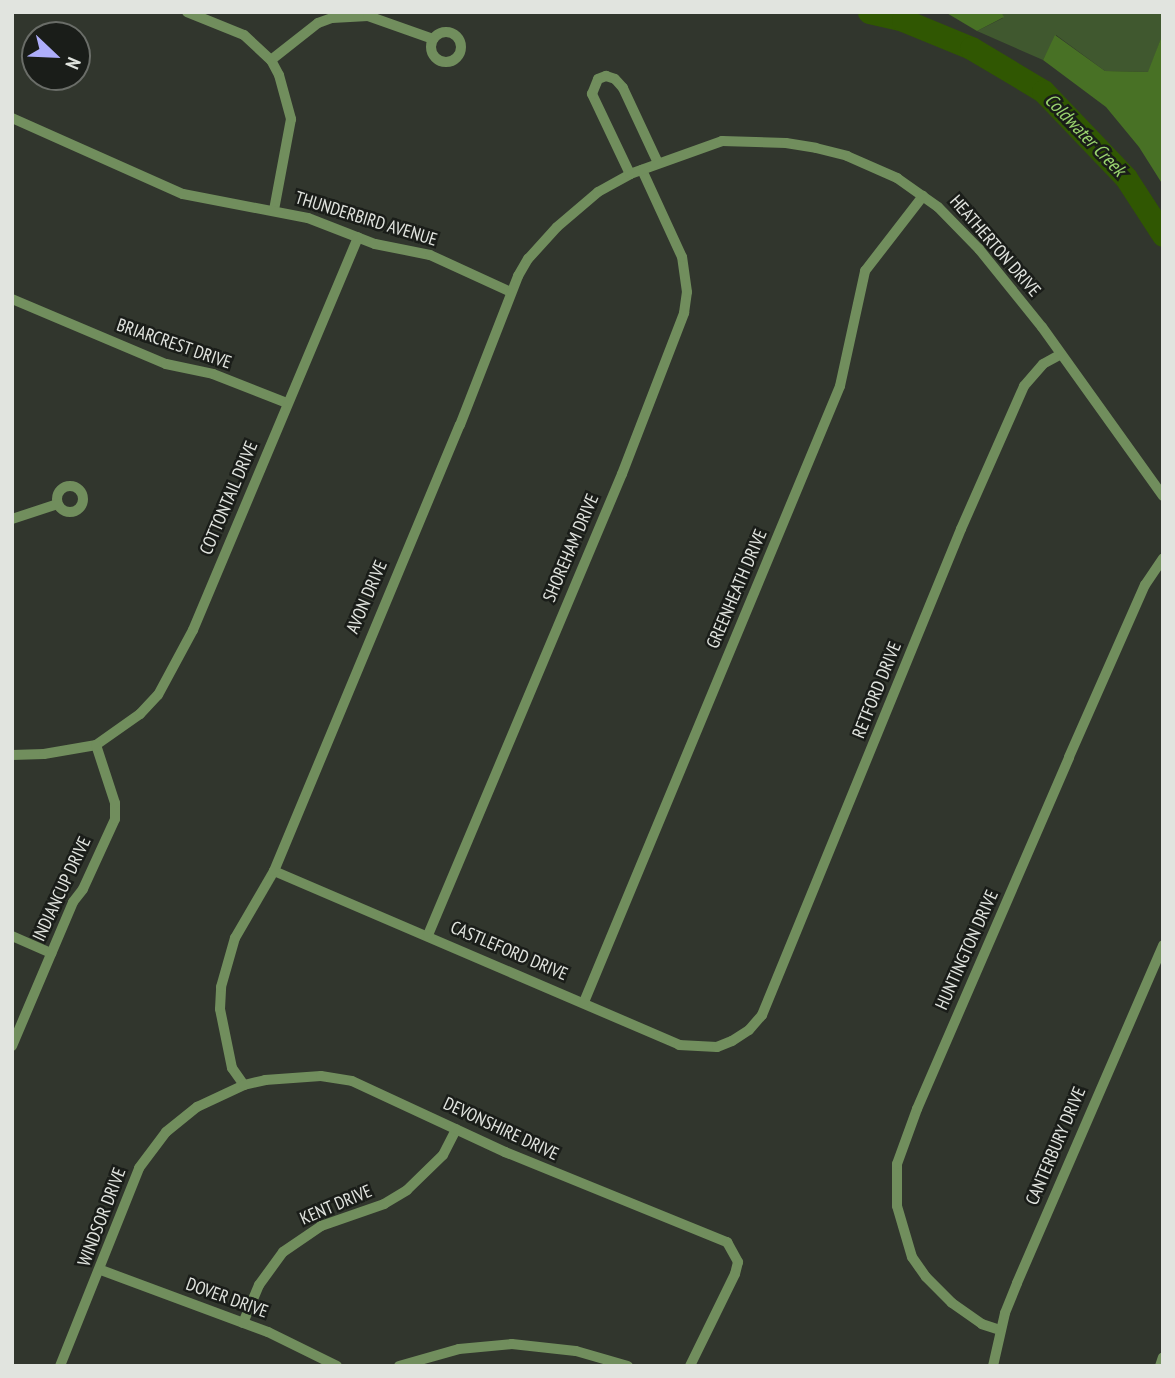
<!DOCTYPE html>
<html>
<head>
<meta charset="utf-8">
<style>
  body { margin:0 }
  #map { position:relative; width:1175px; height:1378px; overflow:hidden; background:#31362d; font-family:"PT Sans Narrow",sans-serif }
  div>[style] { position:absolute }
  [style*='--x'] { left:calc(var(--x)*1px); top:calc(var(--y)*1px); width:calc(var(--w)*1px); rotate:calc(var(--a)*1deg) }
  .green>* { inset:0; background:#40582f }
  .forest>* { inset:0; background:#487125 }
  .river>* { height:23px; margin:-11.5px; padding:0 11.5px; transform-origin:11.5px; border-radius:11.5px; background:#305702 }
  .street>* { height:10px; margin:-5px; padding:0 5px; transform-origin:5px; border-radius:5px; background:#718e5d }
  .street>.ring { margin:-5px; padding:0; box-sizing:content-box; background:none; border:10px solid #718e5d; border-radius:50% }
  span { translate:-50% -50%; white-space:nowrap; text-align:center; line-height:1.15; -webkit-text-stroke:5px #1a1d19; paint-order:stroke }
  .street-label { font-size:18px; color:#e1e4df }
  .water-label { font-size:19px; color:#9ad46f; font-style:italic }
  .frame { position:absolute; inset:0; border:14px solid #e1e4df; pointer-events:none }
  .north { position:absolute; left:21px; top:21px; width:70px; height:70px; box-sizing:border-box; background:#1a1d19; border:2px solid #6a6d68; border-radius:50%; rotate:113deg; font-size:19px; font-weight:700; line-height:28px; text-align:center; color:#e1e4df }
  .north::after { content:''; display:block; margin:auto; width:24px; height:32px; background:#aeaefb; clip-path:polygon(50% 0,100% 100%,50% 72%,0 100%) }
</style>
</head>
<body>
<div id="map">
  <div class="green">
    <div style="clip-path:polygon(1001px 12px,1163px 12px,1163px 33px,1149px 72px,1105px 71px,1056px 35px,1043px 60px,977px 31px,1003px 18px)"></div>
  </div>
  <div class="forest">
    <div style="clip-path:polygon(945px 12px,1001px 12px,1004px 17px,977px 31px)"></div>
    <div style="clip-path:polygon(1163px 33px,1163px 185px,1139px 147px,1106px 107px,1043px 60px,1055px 35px,1105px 71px,1148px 72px)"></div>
  </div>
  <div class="river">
    <div style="--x:869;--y:12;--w:35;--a:13"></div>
    <div style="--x:903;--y:20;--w:74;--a:22.4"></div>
    <div style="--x:971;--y:48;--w:84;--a:30.8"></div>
    <div style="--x:1043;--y:91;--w:120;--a:46.3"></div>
    <div style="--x:1126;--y:178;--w:68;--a:57"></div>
  </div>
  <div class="street">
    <div style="--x:187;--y:12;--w:61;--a:22"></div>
    <div style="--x:244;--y:35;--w:37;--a:43"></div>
    <div style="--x:271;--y:60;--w:17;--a:62"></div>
    <div style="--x:279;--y:75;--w:46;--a:74.7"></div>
    <div style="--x:291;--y:119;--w:93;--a:100.6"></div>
    <div class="ring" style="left:431px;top:32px;width:20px;height:20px"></div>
    <div style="--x:271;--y:60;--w:60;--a:-38.2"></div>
    <div style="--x:318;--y:23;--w:15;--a:-20"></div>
    <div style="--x:332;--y:18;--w:36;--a:-3"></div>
    <div style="--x:368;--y:16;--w:69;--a:19.5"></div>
    <div style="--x:12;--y:118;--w:187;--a:24"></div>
    <div style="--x:183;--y:194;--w:127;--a:10.9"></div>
    <div style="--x:308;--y:218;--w:72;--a:21.2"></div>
    <div style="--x:375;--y:244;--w:56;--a:11.3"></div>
    <div style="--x:430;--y:255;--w:89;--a:24.6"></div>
    <div style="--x:630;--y:174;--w:89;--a:-115.4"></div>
    <div style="--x:592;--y:94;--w:16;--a:-68"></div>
    <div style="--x:598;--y:79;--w:9;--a:-21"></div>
    <div style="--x:606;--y:76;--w:9;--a:18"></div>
    <div style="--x:615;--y:79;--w:12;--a:48"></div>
    <div style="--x:623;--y:88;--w:83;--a:65"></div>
    <div style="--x:12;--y:299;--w:167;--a:22.9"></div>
    <div style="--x:166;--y:364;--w:48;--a:12"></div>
    <div style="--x:213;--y:374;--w:79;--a:21.4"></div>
    <div class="ring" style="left:57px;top:486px;width:16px;height:16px"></div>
    <div style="--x:12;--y:519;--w:48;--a:-18.1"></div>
    <div style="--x:12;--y:755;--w:32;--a:-2"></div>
    <div style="--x:44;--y:754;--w:53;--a:-9.8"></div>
    <div style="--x:96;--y:745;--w:54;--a:-35.2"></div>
    <div style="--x:140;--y:714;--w:26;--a:-47"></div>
    <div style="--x:158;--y:695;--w:74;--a:-61.7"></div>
    <div style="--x:193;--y:630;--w:426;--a:-67.2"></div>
    <div style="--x:274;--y:871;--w:441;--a:23.2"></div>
    <div style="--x:679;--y:1045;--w:38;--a:3"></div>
    <div style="--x:717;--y:1047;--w:16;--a:-22"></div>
    <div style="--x:732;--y:1041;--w:20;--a:-33"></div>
    <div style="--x:749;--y:1030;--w:20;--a:-49"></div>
    <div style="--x:762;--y:1015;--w:525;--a:-67.73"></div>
    <div style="--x:961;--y:529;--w:156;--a:-66.2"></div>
    <div style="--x:1024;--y:386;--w:29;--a:-49"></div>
    <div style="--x:1043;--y:364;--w:18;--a:-29"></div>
    <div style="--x:428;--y:935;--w:500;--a:-67.18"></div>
    <div style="--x:622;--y:474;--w:173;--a:-68.9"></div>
    <div style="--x:684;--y:313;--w:21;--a:-82"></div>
    <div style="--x:687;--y:292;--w:35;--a:-98"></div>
    <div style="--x:682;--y:257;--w:96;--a:-114.7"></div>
    <div style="--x:12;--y:936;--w:43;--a:23.6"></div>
    <div style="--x:584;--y:1002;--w:667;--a:-67.43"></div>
    <div style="--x:840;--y:386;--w:118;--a:-77.7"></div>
    <div style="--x:865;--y:271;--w:95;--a:-52.3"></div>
    <div style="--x:12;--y:1046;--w:156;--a:-67"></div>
    <div style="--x:73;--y:902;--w:16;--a:-52"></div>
    <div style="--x:83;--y:889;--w:77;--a:-65.4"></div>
    <div style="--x:115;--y:819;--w:16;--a:-90"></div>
    <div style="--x:115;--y:803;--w:61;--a:-108.1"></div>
    <div style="--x:244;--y:1085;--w:21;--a:-125"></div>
    <div style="--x:232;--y:1068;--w:60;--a:-101.5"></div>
    <div style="--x:220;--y:1009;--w:22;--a:-87"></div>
    <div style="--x:221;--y:987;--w:51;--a:-74.1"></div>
    <div style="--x:235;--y:938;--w:78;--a:-59.8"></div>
    <div style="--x:274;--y:871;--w:483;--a:-67.4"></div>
    <div style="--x:460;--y:425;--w:160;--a:-68.7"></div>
    <div style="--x:518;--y:276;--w:20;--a:-60"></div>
    <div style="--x:528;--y:259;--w:43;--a:-47.8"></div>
    <div style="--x:557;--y:227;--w:54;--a:-40.5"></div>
    <div style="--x:598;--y:192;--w:37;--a:-29"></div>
    <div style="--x:630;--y:174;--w:98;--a:-19.7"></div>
    <div style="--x:722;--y:141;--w:64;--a:1.8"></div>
    <div style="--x:786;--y:143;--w:30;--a:9"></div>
    <div style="--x:816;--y:148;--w:32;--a:14"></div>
    <div style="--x:847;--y:156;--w:55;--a:23.7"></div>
    <div style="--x:897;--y:178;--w:50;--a:35.3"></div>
    <div style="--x:938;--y:207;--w:59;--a:45.7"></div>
    <div style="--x:979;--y:249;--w:100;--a:51.1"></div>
    <div style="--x:1042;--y:327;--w:208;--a:54.4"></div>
    <div style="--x:101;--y:1270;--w:178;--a:20.4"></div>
    <div style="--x:268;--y:1332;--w:77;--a:26.2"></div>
    <div style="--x:243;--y:1323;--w:41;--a:-67.2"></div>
    <div style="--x:259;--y:1285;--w:41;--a:-54"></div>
    <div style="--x:283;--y:1252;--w:46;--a:-34.4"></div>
    <div style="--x:321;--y:1226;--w:67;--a:-19.2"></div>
    <div style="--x:384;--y:1204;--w:27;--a:-31"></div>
    <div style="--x:407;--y:1190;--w:50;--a:-44.2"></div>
    <div style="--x:443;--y:1155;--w:29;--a:-63"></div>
    <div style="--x:1000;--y:1330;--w:19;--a:-162"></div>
    <div style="--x:982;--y:1324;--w:37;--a:-145"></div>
    <div style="--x:952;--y:1303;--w:37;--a:-135"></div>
    <div style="--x:926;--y:1277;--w:24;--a:-125"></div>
    <div style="--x:912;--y:1257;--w:53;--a:-106.4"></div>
    <div style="--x:897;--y:1206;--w:42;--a:-90"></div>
    <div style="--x:897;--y:1164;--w:59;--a:-70"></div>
    <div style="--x:917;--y:1109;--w:383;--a:-66.6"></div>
    <div style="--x:1069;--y:757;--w:188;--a:-66.2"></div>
    <div style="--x:1145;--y:585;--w:32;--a:-56"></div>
    <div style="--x:60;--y:1366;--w:213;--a:-68.2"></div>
    <div style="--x:139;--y:1168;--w:45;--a:-53.1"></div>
    <div style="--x:166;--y:1132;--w:40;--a:-39"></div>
    <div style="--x:197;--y:1107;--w:52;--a:-25.1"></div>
    <div style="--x:244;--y:1085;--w:22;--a:-13"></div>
    <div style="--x:265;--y:1080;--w:56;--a:-4.1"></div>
    <div style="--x:321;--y:1076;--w:31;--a:9"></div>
    <div style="--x:352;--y:1081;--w:169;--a:24.9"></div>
    <div style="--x:505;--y:1152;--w:240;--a:22.1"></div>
    <div style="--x:727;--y:1242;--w:23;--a:61"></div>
    <div style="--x:738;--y:1262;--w:12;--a:104"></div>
    <div style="--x:735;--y:1274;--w:102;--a:116.1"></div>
    <div style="--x:399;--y:1366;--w:62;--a:-15.8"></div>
    <div style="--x:459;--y:1349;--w:53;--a:-5.4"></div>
    <div style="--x:512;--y:1344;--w:64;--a:6.2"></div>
    <div style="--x:576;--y:1351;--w:54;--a:16.1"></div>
    <div style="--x:993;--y:1366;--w:54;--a:-77.2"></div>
    <div style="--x:1005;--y:1313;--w:32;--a:-68"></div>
    <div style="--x:1017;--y:1283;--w:368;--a:-66.6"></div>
    <div style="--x:1160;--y:1366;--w:9;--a:-72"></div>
  </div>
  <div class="street-label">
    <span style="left:366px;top:219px;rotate:17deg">THUNDERBIRD AVENUE</span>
    <span style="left:995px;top:246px;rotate:49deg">HEATHERTON DRIVE</span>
    <span style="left:174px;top:344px;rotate:19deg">BRIARCREST DRIVE</span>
    <span style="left:229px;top:498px;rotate:-67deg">COTTONTAIL DRIVE</span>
    <span style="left:571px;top:548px;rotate:-67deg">SHOREHAM DRIVE</span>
    <span style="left:737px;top:589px;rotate:-67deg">GREENHEATH DRIVE</span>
    <span style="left:367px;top:597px;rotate:-67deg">AVON DRIVE</span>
    <span style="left:877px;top:690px;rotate:-68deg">RETFORD DRIVE</span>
    <span style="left:62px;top:889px;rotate:-65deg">INDIANCUP DRIVE</span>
    <span style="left:967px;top:950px;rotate:-66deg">HUNTINGTON DRIVE</span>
    <span style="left:509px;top:951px;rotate:23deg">CASTLEFORD DRIVE</span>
    <span style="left:501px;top:1129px;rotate:25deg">DEVONSHIRE DRIVE</span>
    <span style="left:1056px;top:1146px;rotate:-67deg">CANTERBURY DRIVE</span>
    <span style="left:336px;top:1205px;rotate:-23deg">KENT DRIVE</span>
    <span style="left:102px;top:1217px;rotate:-69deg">WINDSOR DRIVE</span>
    <span style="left:227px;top:1298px;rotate:20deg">DOVER DRIVE</span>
  </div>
  <div class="water-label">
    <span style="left:1085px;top:135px;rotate:46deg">Coldwater Creek</span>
  </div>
  <div class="frame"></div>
  <div class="north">N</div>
</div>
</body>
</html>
